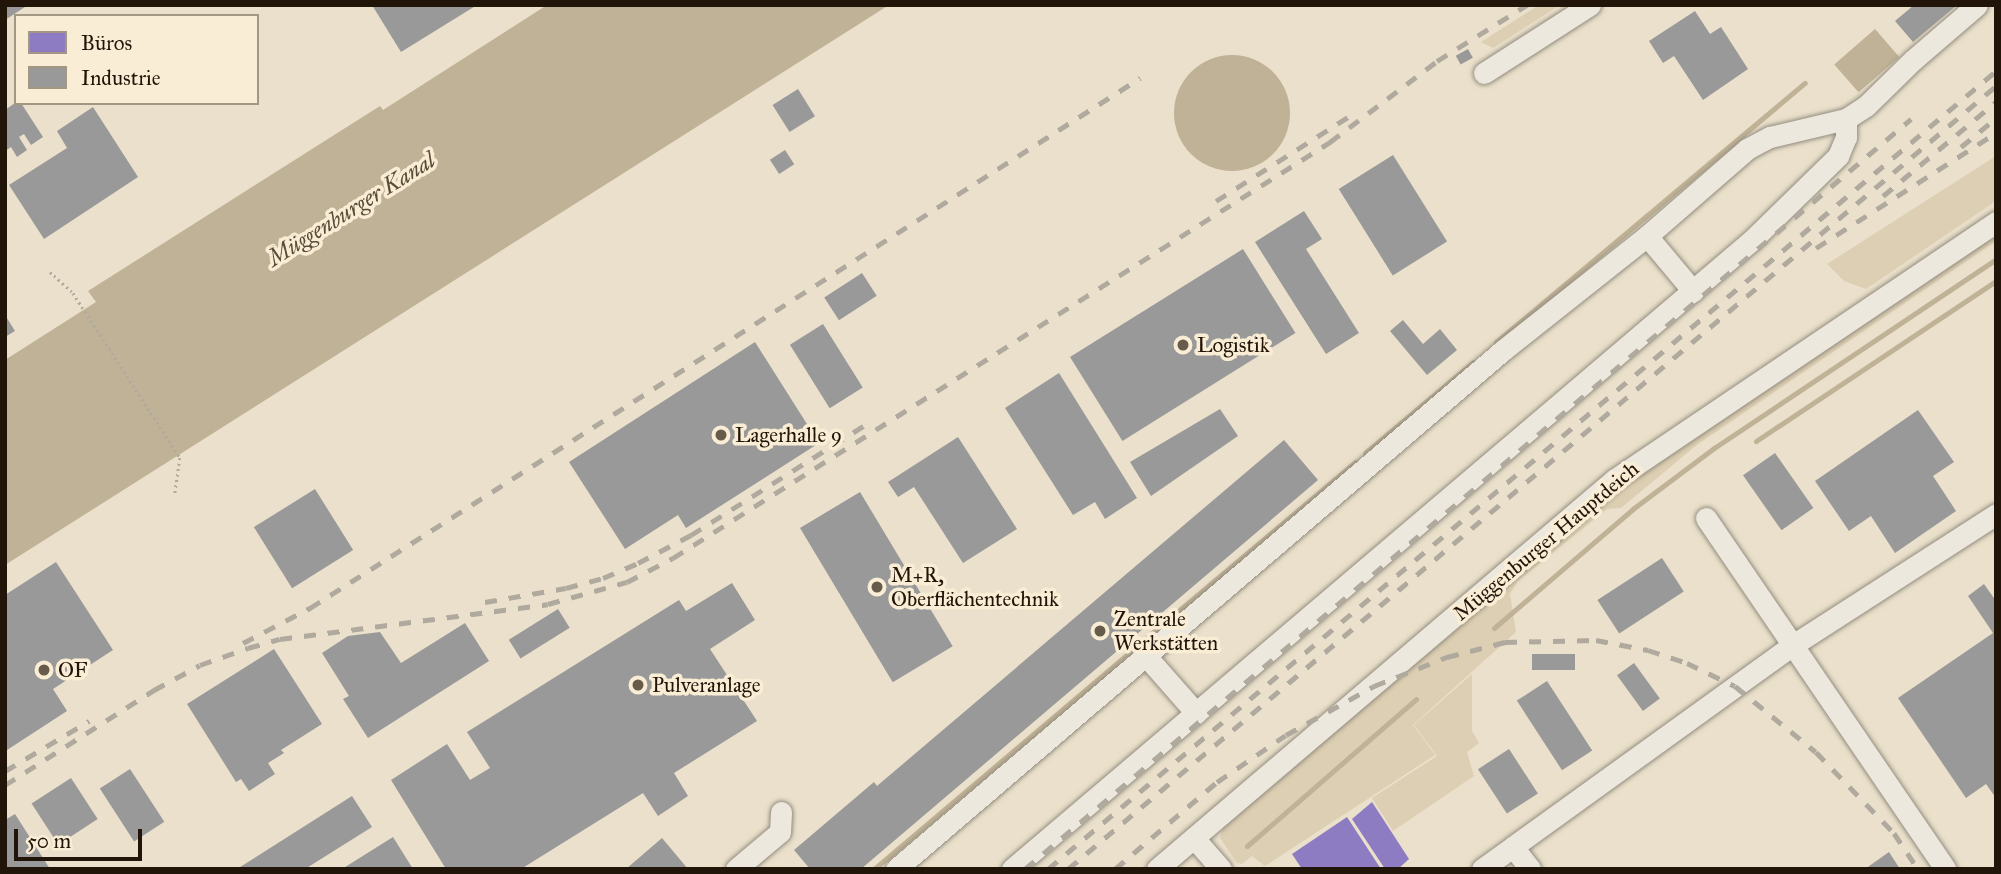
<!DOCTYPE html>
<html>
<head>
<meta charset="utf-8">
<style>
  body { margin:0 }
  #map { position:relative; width:2001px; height:874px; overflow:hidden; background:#eae0cb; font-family:"IM FELL Great Primer",serif }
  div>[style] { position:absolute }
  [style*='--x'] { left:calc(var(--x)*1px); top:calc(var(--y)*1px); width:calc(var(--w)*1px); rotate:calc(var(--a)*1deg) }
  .green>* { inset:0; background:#ddcfb3 }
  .water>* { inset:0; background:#c0b296; transform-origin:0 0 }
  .round { border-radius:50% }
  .offices>* { inset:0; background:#8e7cc3 }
  .industry>* { inset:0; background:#999; transform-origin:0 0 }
  .stream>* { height:5px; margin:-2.5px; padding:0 2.5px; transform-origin:2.5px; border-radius:2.5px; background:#c0b296 }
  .path>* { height:2.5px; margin-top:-1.25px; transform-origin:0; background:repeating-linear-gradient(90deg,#afa99e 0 2px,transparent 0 5.5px) }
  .roads { filter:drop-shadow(0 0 2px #938c7f) drop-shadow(0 0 2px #938c7f) }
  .minor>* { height:21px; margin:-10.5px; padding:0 10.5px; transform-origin:10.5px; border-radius:10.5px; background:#ede8de }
  .rail>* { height:5px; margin-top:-2.5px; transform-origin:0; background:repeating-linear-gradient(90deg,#afa99e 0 12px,transparent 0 24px) }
  .dots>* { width:19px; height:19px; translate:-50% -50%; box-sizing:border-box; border:4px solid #faedd5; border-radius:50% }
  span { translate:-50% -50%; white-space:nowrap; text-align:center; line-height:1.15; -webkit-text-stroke:7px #faedd5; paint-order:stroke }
  .poi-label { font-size:21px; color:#201508 }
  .left { translate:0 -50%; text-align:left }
  .street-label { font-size:21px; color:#201508 }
  .water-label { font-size:23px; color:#594c38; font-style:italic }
  .frame { position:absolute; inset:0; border:7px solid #201508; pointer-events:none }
  .legend { position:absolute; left:14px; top:14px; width:245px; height:91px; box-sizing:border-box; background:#faedd5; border:2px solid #a39783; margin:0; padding:9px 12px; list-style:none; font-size:21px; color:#201508 }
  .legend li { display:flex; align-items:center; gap:14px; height:35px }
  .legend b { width:35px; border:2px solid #a39783 }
  .scale { position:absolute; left:14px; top:829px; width:128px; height:32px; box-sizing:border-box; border:4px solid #201508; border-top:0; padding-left:9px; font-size:21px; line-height:24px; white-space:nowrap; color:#201508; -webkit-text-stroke:5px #faedd5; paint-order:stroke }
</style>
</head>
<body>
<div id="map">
  <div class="green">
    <div style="clip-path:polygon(1539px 5px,1560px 5px,1493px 48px,1481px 42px)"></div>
    <div style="clip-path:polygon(1996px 156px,1996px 201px,1866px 289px,1844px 281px,1827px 264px)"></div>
    <div style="clip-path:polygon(1996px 233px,1996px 241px,1698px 444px,1621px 508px,1607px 509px,1518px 581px,1510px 594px,1516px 632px,1413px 725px,1435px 755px,1265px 866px,1252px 856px,1242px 864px,1237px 863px,1220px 838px,1224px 824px,1620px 491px,1693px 438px)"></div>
    <div style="clip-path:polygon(1472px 674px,1472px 731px,1479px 743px,1467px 752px,1474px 776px,1393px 831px,1372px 798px,1437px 756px,1414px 725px)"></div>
  </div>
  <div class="water">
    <div style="clip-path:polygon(547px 5px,889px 5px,5px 565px,5px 360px,96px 302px,88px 291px,380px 106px,383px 110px)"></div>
    <div style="left:1875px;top:29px;width:37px;height:54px;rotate:49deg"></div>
    <div class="round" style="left:1174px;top:55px;width:116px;height:116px"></div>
  </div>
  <div class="offices">
    <div style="clip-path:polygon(1372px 802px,1409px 859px,1398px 869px,1385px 869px,1352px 819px)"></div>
    <div style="clip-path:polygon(1347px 817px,1381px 869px,1302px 869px,1292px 854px)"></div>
  </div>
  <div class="industry">
    <div style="clip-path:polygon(5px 5px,28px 5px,5px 20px)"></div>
    <div style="clip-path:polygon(372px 5px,477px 5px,401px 52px)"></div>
    <div style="clip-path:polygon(1914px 5px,1957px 5px,1913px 42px,1895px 21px)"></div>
    <div style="clip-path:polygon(1695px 11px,1710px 34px,1721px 27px,1748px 69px,1703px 100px,1674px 56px,1663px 63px,1649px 41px)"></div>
    <div style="left:1468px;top:49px;width:10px;height:14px;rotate:61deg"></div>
    <div style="left:798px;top:89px;width:32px;height:30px;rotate:58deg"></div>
    <div style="clip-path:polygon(15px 103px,21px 103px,43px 137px,31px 145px,24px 134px,19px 137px,27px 150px,17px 157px,11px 147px,5px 151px,5px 110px)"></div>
    <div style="clip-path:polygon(93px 107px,138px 177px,44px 239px,9px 185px,67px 148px,57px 131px)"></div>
    <div style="left:785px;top:150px;width:17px;height:18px;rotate:57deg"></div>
    <div style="left:1393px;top:155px;width:102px;height:64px;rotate:58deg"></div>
    <div style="clip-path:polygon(1304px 211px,1322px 239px,1306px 249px,1359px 333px,1326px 354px,1255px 242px)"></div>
    <div style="left:1243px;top:249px;width:99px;height:204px;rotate:58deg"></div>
    <div style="left:862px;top:273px;width:27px;height:45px;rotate:57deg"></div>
    <div style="clip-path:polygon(5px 315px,15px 331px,5px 337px)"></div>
    <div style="clip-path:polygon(1403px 320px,1423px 344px,1440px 329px,1457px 350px,1427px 375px,1390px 331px)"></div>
    <div style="left:823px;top:324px;width:75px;height:39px;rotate:58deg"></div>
    <div style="clip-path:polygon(755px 342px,819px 443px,686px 528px,678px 515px,625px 549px,569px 462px)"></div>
    <div style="clip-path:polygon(1059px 373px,1137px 498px,1105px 519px,1095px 502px,1073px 515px,1005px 408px)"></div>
    <div style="clip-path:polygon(1220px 409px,1238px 436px,1151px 496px,1130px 462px)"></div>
    <div style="clip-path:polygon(1918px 410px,1954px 462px,1933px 476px,1956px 511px,1895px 553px,1871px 516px,1849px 531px,1815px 481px)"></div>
    <div style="clip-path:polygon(958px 437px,1017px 529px,963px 563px,914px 487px,898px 497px,888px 482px)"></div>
    <div style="clip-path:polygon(1284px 440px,1318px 480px,861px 869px,810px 869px,794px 850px,874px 782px,877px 786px)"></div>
    <div style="left:1775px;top:453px;width:67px;height:39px;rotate:55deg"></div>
    <div style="left:315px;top:489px;width:72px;height:72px;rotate:58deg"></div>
    <div style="left:860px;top:492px;width:180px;height:70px;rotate:59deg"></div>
    <div style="left:1662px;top:558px;width:40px;height:77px;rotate:57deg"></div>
    <div style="clip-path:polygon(56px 562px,113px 650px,53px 689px,67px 711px,7px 750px,5px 595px)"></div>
    <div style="clip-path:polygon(732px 583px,755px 620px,710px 649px,757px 721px,674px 773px,688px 796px,658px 816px,643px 793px,521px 869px,446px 869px,391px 780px,447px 744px,470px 780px,490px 768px,467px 732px,679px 600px,686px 611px)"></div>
    <div style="clip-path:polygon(1984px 584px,1996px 601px,1996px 798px,1986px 784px,1966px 798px,1898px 698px,1993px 633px,1968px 596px)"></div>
    <div style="left:558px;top:609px;width:22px;height:58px;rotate:58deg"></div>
    <div style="clip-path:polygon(465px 623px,489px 661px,368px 738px,343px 699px,349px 696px,322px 653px,348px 636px,380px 632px,401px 663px)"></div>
    <div style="clip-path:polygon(274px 649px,322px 724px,281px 750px,284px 753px,268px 763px,275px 774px,249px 791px,241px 779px,236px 782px,187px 704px)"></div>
    <div style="left:1532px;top:654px;width:43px;height:16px"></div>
    <div style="left:1634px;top:663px;width:44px;height:21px;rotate:54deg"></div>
    <div style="left:1547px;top:681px;width:83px;height:36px;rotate:57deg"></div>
    <div style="left:1509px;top:749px;width:53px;height:37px;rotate:57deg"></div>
    <div style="left:130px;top:769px;width:63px;height:36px;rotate:57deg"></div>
    <div style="left:71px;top:778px;width:49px;height:47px;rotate:57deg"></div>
    <div style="clip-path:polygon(352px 796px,372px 827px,305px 869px,237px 869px)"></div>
    <div style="clip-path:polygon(15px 814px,50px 869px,5px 869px,5px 820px)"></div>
    <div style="clip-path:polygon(393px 837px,413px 869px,342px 869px)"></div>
    <div style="clip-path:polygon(662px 838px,688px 869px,626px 869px)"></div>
    <div style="clip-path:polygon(1889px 852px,1900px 869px,1865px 869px)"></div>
  </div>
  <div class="stream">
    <div style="--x:1496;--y:342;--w:403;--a:-40"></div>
    <div style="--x:1756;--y:441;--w:288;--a:-33.7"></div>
    <div style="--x:1365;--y:453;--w:141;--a:-40.1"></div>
    <div style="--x:1494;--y:628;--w:184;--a:-40.6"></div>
    <div style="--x:1634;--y:508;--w:100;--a:-36.9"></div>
    <div style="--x:1714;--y:448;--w:339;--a:-33.8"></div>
    <div style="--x:1145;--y:639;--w:275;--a:-40.1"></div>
    <div style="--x:1247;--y:846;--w:224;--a:-41"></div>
    <div style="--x:874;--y:869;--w:342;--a:-40.3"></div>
  </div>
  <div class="path">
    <div style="--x:50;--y:272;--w:31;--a:42"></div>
    <div style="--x:73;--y:293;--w:197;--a:57"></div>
    <div style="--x:180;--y:458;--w:36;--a:98"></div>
  </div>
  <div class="roads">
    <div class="minor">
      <div style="--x:1484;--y:73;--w:126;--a:-32.7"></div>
      <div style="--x:1647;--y:236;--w:72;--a:50.1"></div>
      <div style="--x:1706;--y:518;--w:425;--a:55.7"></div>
      <div style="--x:1146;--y:656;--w:76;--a:48.7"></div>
      <div style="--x:1194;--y:838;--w:41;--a:48.9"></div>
      <div style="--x:1513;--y:847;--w:28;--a:52"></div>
      <div style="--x:736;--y:869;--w:57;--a:-40.1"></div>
      <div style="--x:780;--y:832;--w:20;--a:-87"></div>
      <div style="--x:896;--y:869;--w:797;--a:-40.52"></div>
      <div style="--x:1502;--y:351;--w:185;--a:-38.4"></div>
      <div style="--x:1647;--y:236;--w:133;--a:-41"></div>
      <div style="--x:1747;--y:149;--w:26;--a:-28"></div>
      <div style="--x:1770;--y:137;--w:78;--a:-13.3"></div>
      <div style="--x:1846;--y:119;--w:24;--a:-33"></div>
      <div style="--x:1866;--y:106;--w:66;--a:-44.4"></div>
      <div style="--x:1913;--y:60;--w:84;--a:-40.7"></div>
      <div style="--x:1012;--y:869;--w:970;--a:-40.36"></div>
      <div style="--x:1751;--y:241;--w:122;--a:-44.3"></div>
      <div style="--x:1838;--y:156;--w:21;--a:-67"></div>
      <div style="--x:1846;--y:137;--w:18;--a:-90"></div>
      <div style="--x:1157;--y:869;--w:602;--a:-40.42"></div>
      <div style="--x:1615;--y:479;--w:460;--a:-34"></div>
      <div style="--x:1482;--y:869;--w:383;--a:-35.8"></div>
      <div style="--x:1793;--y:645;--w:242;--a:-32.8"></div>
    </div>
  </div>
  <div class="rail">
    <div style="--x:1961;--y:147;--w:45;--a:-39.6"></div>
    <div style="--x:1883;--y:196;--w:147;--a:-39.8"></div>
    <div style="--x:1216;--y:201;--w:160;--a:-32.5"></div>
    <div style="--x:1816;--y:248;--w:214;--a:-32.6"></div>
    <div style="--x:485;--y:602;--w:82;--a:-9.8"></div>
    <div style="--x:566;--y:588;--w:38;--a:-15"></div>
    <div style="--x:603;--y:578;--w:38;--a:-23"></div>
    <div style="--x:638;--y:563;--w:60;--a:-27.8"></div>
    <div style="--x:691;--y:535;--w:212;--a:-32.3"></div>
    <div style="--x:243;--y:643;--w:76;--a:-27.6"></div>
    <div style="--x:310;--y:608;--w:985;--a:-32.56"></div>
    <div style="--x:5;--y:771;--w:98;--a:-30.8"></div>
    <div style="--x:5;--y:785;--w:177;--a:-32.5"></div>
    <div style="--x:154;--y:690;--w:52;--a:-28.5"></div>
    <div style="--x:200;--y:665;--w:51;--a:-19.5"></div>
    <div style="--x:248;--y:648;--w:33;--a:-16"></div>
    <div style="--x:280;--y:639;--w:270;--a:-7.4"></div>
    <div style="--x:548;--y:604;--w:82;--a:-15.6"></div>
    <div style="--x:627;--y:582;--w:52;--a:-27.6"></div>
    <div style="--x:673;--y:558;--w:778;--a:-32.34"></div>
    <div style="--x:1330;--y:142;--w:134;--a:-37.1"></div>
    <div style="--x:1437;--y:61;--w:106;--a:-31.9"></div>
    <div style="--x:1025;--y:869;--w:1161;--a:-40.25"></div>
    <div style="--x:1048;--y:869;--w:1239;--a:-40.09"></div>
    <div style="--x:1068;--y:869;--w:1214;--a:-40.16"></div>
    <div style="--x:1115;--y:869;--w:134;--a:-40.5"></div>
    <div style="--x:1217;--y:782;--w:83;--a:-34.3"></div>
    <div style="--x:1286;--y:735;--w:101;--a:-29.1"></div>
    <div style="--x:1374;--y:686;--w:79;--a:-21.7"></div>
    <div style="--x:1447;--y:657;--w:60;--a:-14.5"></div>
    <div style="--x:1505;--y:642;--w:91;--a:-1.3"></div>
    <div style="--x:1596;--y:640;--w:53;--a:10.9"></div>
    <div style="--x:1648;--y:650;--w:41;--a:18.4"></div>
    <div style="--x:1687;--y:663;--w:53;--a:25.6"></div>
    <div style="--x:1735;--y:686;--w:104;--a:39.2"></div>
    <div style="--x:1816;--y:752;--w:112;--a:46.1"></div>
    <div style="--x:1894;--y:833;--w:43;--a:56.3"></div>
  </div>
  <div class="dots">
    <div style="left:1183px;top:345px;background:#675c4c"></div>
    <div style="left:721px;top:435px;background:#675c4c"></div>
    <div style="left:877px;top:587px;background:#675c4c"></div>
    <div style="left:1100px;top:631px;background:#675c4c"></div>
    <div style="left:44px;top:670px;background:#675c4c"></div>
    <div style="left:638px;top:685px;background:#675c4c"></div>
  </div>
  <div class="poi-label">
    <span class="left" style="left:1197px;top:345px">Logistik</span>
    <span class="left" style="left:735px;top:435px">Lagerhalle 9</span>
    <span class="left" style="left:891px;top:587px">M+R,<br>Oberflächentechnik</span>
    <span class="left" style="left:1114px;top:631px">Zentrale<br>Werkstätten</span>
    <span class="left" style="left:58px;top:670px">OF</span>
    <span class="left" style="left:652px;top:685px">Pulveranlage</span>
  </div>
  <div class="street-label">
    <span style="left:1546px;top:541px;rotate:-40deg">Müggenburger Hauptdeich</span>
  </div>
  <div class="water-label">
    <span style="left:351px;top:209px;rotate:-32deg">Müggenburger Kanal</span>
  </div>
  <div class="frame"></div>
  <ul class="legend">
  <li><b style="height:19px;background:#8e7cc3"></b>Büros</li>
  <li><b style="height:19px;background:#999"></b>Industrie</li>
  </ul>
  <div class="scale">50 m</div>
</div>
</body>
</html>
